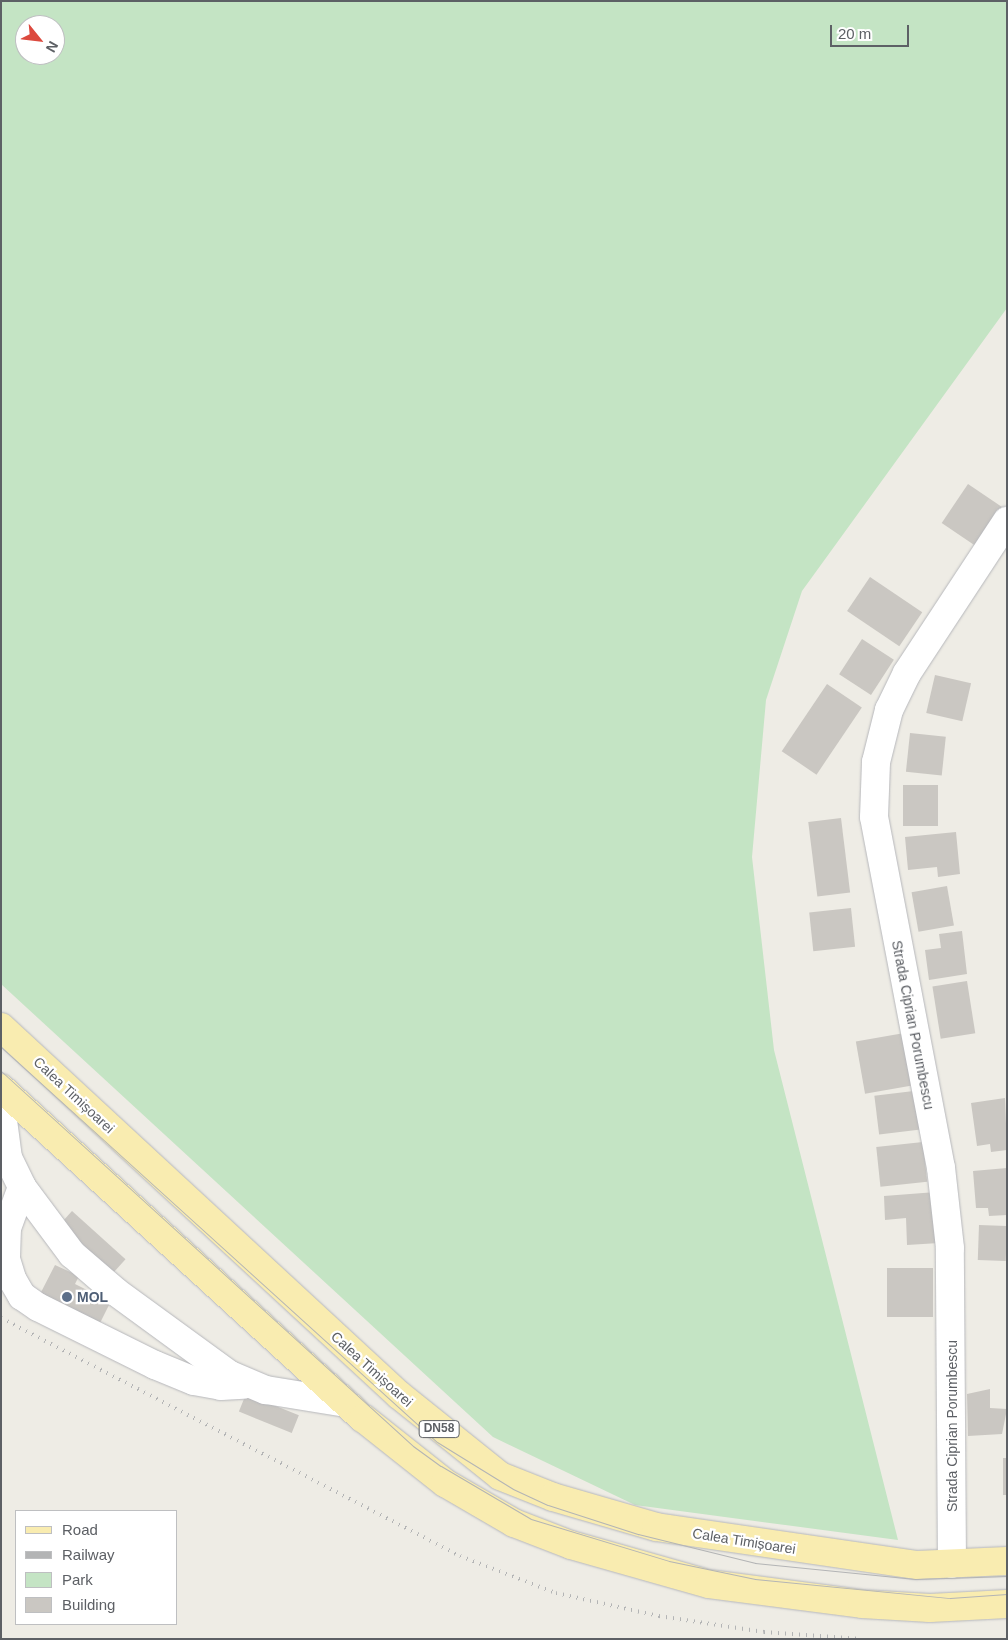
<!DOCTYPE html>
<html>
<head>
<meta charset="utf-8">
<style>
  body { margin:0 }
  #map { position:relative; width:1008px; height:1640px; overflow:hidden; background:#eeece5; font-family:Arial,sans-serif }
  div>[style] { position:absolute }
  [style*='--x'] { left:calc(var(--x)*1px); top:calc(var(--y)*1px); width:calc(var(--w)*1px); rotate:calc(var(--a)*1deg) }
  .green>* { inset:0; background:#c4e4c4 }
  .building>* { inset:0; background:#cac7c2; transform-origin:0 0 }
  .roads { filter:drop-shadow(0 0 1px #b6b7bb) drop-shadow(0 0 1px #b6b7bb) }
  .minor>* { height:28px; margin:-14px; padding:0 14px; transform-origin:14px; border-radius:14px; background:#fff }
  .major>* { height:28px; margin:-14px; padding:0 14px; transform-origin:14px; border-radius:14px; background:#f9ecb0 }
  .tram>* { height:1px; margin:-0.5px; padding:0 0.5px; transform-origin:0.5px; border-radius:0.5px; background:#b3b4b5 }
  .rail>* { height:4px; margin-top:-2px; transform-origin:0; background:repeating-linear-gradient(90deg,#b3b4b5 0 1px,transparent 0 7px) }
  .dots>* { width:14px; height:14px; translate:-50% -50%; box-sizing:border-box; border:2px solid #fff; border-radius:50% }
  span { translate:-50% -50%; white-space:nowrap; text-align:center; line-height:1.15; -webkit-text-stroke:4.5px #fff; paint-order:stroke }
  .shield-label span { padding:1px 4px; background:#fff; border:1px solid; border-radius:4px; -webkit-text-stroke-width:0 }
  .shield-label { font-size:12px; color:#5d6065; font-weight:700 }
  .street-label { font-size:14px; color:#5d6065 }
  .service-label { font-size:14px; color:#4e5e75; font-weight:700 }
  .left { translate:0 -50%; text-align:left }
  .frame { position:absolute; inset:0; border:2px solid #5d6065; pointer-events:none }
  .legend { position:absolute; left:15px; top:1510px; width:162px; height:115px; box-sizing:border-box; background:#fff; border:1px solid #bebfc1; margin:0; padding:6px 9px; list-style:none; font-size:15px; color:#5d6065 }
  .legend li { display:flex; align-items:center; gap:10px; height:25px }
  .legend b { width:25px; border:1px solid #bebfc1 }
  .north { position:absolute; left:15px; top:15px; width:50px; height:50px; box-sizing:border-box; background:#fff; border:1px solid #bebfc1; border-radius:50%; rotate:119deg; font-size:14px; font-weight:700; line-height:20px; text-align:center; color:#5d6065 }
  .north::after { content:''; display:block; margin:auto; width:18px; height:22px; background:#dc493e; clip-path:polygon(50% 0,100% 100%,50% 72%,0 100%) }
  .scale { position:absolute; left:830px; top:25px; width:79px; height:22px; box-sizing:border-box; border:2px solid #5d6065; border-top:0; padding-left:6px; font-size:15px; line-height:18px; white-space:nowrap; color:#5d6065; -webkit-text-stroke:4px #fff; paint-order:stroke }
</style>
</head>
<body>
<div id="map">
  <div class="green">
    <div style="clip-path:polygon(evenodd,1px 1px,1007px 1px,1007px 308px,802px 591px,766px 700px,752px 857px,774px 1050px,898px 1540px,635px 1505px,493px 1437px,1px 984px,1px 1px,25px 25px,55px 25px,55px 55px,25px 55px,25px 25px)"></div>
  </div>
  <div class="building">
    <div style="left:968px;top:484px;width:41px;height:47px;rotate:34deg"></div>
    <div style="left:870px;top:577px;width:63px;height:41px;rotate:34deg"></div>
    <div style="left:862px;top:639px;width:38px;height:42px;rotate:33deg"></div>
    <div style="left:935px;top:675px;width:37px;height:39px;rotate:13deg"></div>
    <div style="left:827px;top:684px;width:42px;height:81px;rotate:34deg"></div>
    <div style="left:910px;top:733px;width:36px;height:39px;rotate:6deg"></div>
    <div style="left:903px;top:785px;width:35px;height:41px"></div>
    <div style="left:841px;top:818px;width:75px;height:33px;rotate:83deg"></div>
    <div style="clip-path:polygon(956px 832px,960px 874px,938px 877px,937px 867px,908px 870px,905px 837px)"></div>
    <div style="left:947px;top:886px;width:40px;height:36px;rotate:80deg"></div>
    <div style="left:851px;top:908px;width:39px;height:42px;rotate:84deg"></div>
    <div style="clip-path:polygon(962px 931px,967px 974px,929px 980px,925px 950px,941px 948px,939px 934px)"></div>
    <div style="left:967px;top:981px;width:53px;height:35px;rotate:81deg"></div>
    <div style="left:910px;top:1032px;width:53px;height:55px;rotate:80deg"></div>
    <div style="left:922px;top:1090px;width:39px;height:48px;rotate:83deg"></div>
    <div style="clip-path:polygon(1005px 1098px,1007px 1150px,991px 1152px,990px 1144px,977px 1146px,971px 1103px)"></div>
    <div style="left:923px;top:1142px;width:40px;height:47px;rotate:84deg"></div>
    <div style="clip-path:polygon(1007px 1168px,1007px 1215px,989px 1216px,988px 1208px,976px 1208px,973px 1171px)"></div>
    <div style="clip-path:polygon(936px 1192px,939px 1243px,907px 1245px,906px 1218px,885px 1220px,884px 1196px)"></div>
    <div style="left:72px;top:1211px;width:72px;height:38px;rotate:42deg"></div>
    <div style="left:979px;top:1225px;width:28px;height:35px;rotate:2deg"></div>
    <div style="clip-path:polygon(55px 1265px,79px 1276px,75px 1284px,97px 1295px,95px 1299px,109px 1305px,97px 1329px,37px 1300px)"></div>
    <div style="left:887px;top:1268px;width:46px;height:49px"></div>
    <div style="clip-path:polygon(990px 1389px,990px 1408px,1007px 1409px,1002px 1434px,968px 1436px,967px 1394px)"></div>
    <div style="left:246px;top:1394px;width:57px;height:19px;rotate:22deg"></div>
    <div style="left:1003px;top:1458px;width:4px;height:37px"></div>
  </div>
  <div class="roads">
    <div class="minor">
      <div style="--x:1;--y:1105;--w:53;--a:82.5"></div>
      <div style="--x:8;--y:1158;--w:32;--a:64"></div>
      <div style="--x:22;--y:1187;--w:84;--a:53.3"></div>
      <div style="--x:72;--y:1254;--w:58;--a:40.8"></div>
      <div style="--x:116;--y:1292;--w:141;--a:36.1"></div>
      <div style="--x:230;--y:1375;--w:39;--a:23"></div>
      <div style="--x:266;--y:1390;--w:81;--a:9.2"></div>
      <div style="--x:22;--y:1187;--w:44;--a:110.1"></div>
      <div style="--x:7;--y:1228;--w:31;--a:92"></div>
      <div style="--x:6;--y:1259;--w:21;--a:73"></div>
      <div style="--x:12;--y:1279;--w:20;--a:60"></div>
      <div style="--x:22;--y:1296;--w:19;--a:35"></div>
      <div style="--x:38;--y:1307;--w:131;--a:26.4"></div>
      <div style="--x:155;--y:1365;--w:42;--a:22.3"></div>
      <div style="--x:194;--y:1381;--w:27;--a:10"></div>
      <div style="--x:221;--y:1386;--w:22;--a:-3"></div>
      <div style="--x:952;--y:1564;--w:316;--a:-90.4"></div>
      <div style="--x:950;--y:1248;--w:81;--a:-96.4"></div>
      <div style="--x:941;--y:1168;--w:357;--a:-100.8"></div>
      <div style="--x:874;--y:817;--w:55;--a:-87.9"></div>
      <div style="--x:876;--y:762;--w:54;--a:-76"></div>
      <div style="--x:889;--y:710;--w:41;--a:-64.1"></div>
      <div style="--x:907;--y:673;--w:182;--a:-56.7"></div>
    </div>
    <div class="major">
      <div style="--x:1;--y:1027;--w:542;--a:42.76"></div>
      <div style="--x:399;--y:1395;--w:129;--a:38.7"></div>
      <div style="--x:500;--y:1476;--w:57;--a:21.6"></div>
      <div style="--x:553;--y:1497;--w:107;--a:16.2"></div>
      <div style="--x:656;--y:1527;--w:264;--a:8.3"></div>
      <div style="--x:917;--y:1565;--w:90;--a:-2.5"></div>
      <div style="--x:1;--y:1088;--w:490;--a:42.4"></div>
      <div style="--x:363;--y:1418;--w:105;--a:38.4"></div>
      <div style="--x:445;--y:1483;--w:80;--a:30.1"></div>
      <div style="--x:514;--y:1523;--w:61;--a:21.1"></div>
      <div style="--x:571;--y:1545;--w:143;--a:15.8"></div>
      <div style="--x:709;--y:1584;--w:154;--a:7.4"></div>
      <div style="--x:862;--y:1604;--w:68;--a:3.4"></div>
      <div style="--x:930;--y:1608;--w:77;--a:-3"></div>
    </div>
  </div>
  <div class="tram">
    <div style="--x:1;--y:1047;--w:588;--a:42.18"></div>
    <div style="--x:437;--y:1442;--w:89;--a:31.7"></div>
    <div style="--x:513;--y:1489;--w:38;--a:25"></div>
    <div style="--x:548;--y:1505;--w:95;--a:17.9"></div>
    <div style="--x:638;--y:1534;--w:121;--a:13.9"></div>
    <div style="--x:755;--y:1563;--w:161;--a:5.7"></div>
    <div style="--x:915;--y:1579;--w:92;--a:-1.9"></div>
    <div style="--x:1;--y:1071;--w:557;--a:42.31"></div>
    <div style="--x:413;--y:1446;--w:34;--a:36"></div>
    <div style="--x:441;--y:1466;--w:104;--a:30.5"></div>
    <div style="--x:531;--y:1519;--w:144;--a:16.9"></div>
    <div style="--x:669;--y:1561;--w:88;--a:11.8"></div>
    <div style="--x:755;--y:1579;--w:196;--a:5.6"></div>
    <div style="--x:950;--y:1598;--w:57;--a:-4"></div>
  </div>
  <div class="rail">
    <div style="--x:1;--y:1318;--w:517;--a:27.41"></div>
    <div style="--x:460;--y:1556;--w:103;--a:21.1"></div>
    <div style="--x:556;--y:1593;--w:106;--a:12.6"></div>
    <div style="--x:659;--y:1616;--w:106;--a:8.7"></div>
    <div style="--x:764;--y:1632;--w:98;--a:4.1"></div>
  </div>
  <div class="dots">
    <div style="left:67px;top:1297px;background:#5c6f8a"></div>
  </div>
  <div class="shield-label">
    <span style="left:439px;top:1429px">DN58</span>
  </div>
  <div class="street-label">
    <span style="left:913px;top:1025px;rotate:79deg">Strada Ciprian Porumbescu</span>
    <span style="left:74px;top:1095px;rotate:43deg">Calea Timișoarei</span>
    <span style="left:372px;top:1369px;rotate:42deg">Calea Timișoarei</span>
    <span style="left:952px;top:1426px;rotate:-90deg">Strada Ciprian Porumbescu</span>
    <span style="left:744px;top:1541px;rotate:9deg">Calea Timișoarei</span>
  </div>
  <div class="service-label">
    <span class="left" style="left:77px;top:1297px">MOL</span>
  </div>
  <div class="frame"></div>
  <ul class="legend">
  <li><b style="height:6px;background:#f9ecb0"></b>Road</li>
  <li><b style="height:6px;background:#b3b4b5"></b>Railway</li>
  <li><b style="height:14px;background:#c4e4c4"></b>Park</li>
  <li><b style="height:14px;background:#cac7c2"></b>Building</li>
  </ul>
  <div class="north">N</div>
  <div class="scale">20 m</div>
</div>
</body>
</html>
